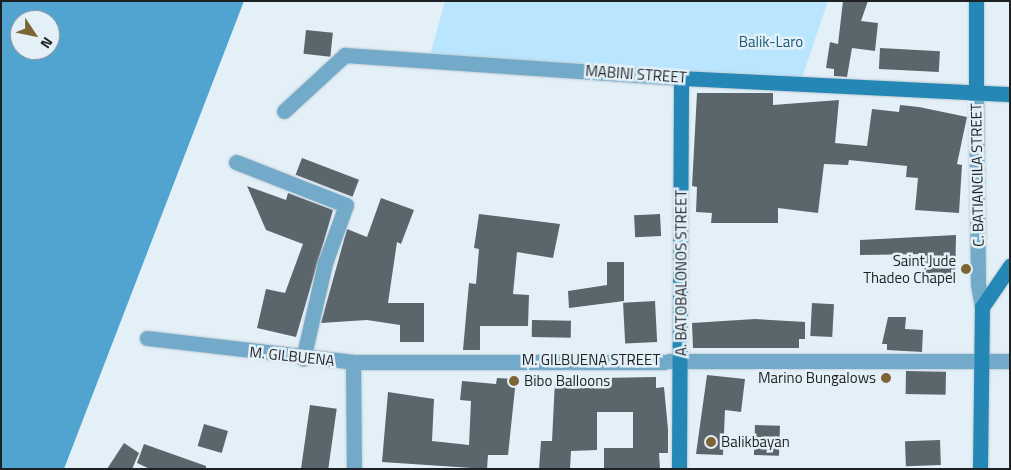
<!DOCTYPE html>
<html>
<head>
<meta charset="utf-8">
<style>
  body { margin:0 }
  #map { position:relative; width:1011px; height:470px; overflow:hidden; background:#e4f0f8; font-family:"Titillium Web",sans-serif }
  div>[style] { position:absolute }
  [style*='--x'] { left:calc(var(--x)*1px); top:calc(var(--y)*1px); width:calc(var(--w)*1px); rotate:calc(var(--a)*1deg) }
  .green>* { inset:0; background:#b9e5fe }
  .water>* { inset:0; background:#51a4cf }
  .building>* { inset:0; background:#5b666c; transform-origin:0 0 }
  .roads { filter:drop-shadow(0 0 1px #c0cbd2) drop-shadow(0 0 1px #c0cbd2) }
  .street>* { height:15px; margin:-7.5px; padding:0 7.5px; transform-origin:7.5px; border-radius:7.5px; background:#73aac9 }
  .secondary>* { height:15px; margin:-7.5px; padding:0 7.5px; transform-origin:7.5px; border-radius:7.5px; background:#2587b5 }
  .dots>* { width:14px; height:14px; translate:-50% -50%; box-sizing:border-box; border:2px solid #e4f0f8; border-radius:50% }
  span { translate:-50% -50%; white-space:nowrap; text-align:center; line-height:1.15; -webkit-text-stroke:5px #e4f0f8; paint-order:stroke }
  .park-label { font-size:15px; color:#1b5a79 }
  .street-label { font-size:15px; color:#1d2124 }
  .poi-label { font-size:15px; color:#1d2124 }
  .right { translate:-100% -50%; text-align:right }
  .left { translate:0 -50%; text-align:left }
  .frame { position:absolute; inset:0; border:2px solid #1d2124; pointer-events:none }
  .north { position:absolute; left:10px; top:10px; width:50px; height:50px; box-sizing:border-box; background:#e4f0f8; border:1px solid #949da3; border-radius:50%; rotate:124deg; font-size:14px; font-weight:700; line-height:20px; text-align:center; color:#1d2124 }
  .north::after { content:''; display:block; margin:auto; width:18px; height:22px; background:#7d6536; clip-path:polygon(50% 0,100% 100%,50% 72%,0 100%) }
</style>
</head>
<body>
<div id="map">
  <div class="green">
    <div style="clip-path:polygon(445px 1px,828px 1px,800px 84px,429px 59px)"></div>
  </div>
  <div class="water">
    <div style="clip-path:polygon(evenodd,1px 1px,244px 1px,64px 469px,1px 469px,1px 1px,20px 20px,50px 20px,50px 50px,20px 50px,20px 20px)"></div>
  </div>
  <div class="building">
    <div style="clip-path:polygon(843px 1px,868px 1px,861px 21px,878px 23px,875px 51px,852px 48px,847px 77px,834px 76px,834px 69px,826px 68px,830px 42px,838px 44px)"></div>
    <div style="left:306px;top:30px;width:27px;height:24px;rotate:6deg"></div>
    <div style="left:880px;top:48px;width:60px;height:21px;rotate:3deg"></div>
    <div style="clip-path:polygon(697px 93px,773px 93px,773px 105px,839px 100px,835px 143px,867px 146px,872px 109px,899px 112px,900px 105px,919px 107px,967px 117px,957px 164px,962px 165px,959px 213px,915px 210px,918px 178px,906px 177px,907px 166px,849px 160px,848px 165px,824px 164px,818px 213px,778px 208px,778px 223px,711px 223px,712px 213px,696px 212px,697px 187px,692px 186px)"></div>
    <div style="left:302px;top:158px;width:61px;height:18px;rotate:21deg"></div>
    <div style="clip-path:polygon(247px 186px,286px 200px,288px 193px,333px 210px,296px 337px,257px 328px,266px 289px,285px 293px,303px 244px,266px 230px)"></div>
    <div style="clip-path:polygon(381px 198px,414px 210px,401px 244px,397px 242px,388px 303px,424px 303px,424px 342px,400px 342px,400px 325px,367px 320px,321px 323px,347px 229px,367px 237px)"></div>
    <div style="clip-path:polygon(479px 214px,560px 224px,553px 258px,517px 252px,513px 294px,529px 295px,528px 326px,480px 326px,480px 350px,463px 350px,469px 283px,476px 284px,479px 249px,474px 248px)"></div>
    <div style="left:660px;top:214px;width:22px;height:26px;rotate:87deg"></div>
    <div style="clip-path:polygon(956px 235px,955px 283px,924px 283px,925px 254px,860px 255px,860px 240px)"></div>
    <div style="clip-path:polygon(607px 262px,624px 262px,624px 301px,569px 308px,568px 291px,607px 285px)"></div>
    <div style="left:655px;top:301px;width:41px;height:32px;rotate:87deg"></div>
    <div style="left:812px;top:303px;width:22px;height:33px;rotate:3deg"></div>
    <div style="clip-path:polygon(888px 317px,906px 317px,905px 329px,923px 330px,922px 352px,887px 350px,887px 344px,882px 344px)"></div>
    <div style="clip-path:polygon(755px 319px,805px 322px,805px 339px,799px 339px,799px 348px,693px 348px,692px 323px)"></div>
    <div style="left:532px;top:320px;width:39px;height:17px;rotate:1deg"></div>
    <div style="left:906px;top:371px;width:40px;height:23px;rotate:1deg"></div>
    <div style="clip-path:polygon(707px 375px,745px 379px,741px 412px,725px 410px,723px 455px,696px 454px)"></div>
    <div style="clip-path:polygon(656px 377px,656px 388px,664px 387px,668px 429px,668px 453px,659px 453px,660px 469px,604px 469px,604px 448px,633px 448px,633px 412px,597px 412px,597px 450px,571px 451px,570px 469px,539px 469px,541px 441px,552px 441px,555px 380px,570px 381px,570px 388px,601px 388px,601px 378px)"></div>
    <div style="clip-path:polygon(497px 378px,516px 379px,508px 455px,488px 455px,487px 469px,382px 462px,388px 392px,434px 399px,432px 441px,469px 445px,471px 401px,460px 400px,462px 381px,496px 384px)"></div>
    <div style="left:310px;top:405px;width:27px;height:65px;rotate:8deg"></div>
    <div style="left:204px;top:424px;width:25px;height:23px;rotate:16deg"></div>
    <div style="left:755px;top:425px;width:25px;height:30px;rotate:2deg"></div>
    <div style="left:940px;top:440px;width:25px;height:35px;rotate:88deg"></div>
    <div style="clip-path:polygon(124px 443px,139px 453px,132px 469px,107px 469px)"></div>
    <div style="clip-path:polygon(144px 444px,206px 466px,206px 469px,150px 469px,137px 463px)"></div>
  </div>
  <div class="roads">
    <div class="street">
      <div style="--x:976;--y:92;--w:192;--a:89.4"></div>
      <div style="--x:978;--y:284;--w:23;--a:80"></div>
      <div style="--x:284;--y:111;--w:83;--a:-42.6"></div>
      <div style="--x:345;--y:55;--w:337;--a:3.9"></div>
      <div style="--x:236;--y:162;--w:118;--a:21.4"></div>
      <div style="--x:346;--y:205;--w:62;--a:109.9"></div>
      <div style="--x:325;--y:263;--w:98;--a:102.9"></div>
      <div style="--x:147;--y:338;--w:207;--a:6.6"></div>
      <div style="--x:353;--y:362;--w:657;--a:-0.09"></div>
      <div style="--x:353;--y:362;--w:107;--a:89.5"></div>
    </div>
    <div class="secondary">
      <div style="--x:976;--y:1;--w:91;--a:90"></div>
      <div style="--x:679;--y:469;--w:391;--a:-89.7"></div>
      <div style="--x:681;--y:78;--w:329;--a:2.8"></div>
      <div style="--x:980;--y:469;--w:162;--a:-89.3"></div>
      <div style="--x:982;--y:307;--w:50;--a:-55.7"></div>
    </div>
  </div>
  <div class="dots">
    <div style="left:966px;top:269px;background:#7d6536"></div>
    <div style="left:886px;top:378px;background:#7d6536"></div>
    <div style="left:514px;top:381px;background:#7d6536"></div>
    <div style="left:711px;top:442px;background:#7d6536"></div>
  </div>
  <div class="park-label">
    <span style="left:771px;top:42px">Balik-Laro</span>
  </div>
  <div class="street-label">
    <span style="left:636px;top:74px;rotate:4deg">MABINI STREET</span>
    <span style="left:977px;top:175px;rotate:-91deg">C. BATIANCILA STREET</span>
    <span style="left:681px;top:273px;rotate:-90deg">A. BATOBALONOS STREET</span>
    <span style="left:292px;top:356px;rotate:6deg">M. GILBUENA</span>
    <span style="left:591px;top:360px">M. GILBUENA STREET</span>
  </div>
  <div class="poi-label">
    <span class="right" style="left:956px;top:269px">Saint Jude<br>Thadeo Chapel</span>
    <span class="right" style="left:876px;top:378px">Marino Bungalows</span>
    <span class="left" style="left:524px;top:381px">Bibo Balloons</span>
    <span class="left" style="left:721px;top:442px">Balikbayan</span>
  </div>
  <div class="frame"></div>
  <div class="north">N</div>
</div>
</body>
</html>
